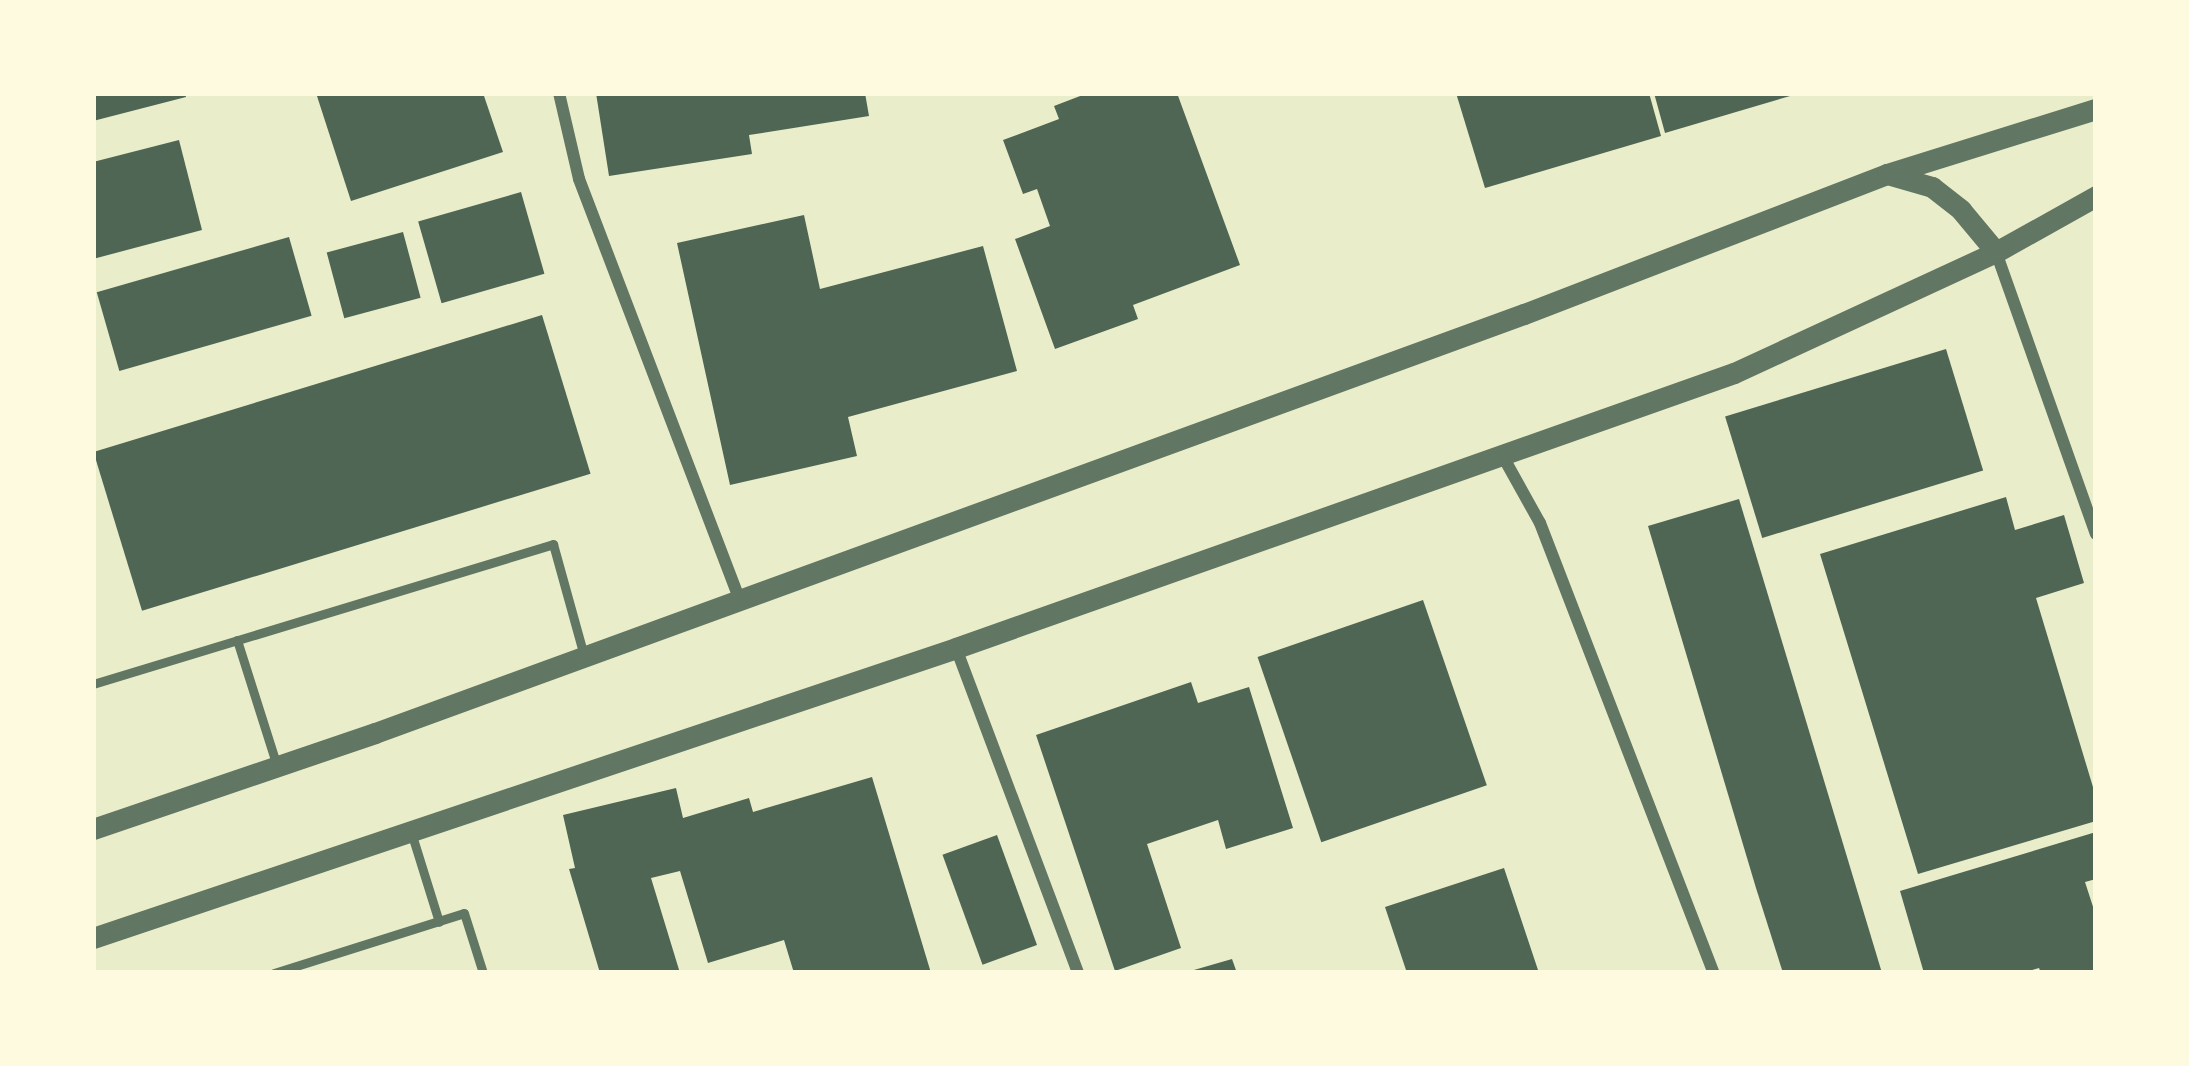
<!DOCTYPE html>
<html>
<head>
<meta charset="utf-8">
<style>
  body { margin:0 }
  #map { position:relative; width:2189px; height:1066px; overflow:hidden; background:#e9edc9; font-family:Karla,sans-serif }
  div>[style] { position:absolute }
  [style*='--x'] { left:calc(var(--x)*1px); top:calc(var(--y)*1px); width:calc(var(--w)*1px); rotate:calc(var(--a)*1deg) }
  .building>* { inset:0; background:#4f6655; transform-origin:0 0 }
  .service>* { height:9px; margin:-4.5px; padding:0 4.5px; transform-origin:4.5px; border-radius:4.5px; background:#617663 }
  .minor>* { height:12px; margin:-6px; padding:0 6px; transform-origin:6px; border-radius:6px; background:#617663 }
  .tertiary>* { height:21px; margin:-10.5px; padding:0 10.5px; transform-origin:10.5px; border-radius:10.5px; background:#617663 }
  span { translate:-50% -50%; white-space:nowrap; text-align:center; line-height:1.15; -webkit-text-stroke:10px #fefae0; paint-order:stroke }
  .frame { position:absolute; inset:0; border:96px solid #fefae0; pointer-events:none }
</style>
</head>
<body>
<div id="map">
  <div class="building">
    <div style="clip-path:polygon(93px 93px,185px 93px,186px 97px,93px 121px)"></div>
    <div style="clip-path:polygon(316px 93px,483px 93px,503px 152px,351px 201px)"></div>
    <div style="clip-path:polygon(596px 93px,865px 93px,869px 116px,749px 135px,752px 154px,609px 176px)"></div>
    <div style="clip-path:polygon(1088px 93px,1177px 93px,1240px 265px,1133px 305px,1138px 319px,1055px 349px,1015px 239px,1050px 226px,1037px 189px,1023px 194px,1003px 140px,1059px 119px,1054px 106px)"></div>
    <div style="clip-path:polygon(1456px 93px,1649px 93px,1661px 136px,1485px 188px)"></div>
    <div style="clip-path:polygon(1654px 93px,1797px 93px,1797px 94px,1665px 133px)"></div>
    <div style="clip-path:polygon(179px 140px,202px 230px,93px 259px,93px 162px)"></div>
    <div style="left:521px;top:192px;width:85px;height:107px;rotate:74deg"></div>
    <div style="clip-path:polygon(804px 215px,820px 289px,983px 246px,1017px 371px,848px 417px,857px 456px,730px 485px,677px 243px)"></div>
    <div style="left:403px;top:232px;width:68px;height:79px;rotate:75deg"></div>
    <div style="left:289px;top:237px;width:82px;height:200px;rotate:74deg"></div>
    <div style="left:542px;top:315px;width:166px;height:469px;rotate:73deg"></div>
    <div style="left:1946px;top:349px;width:127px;height:231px;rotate:73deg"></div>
    <div style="clip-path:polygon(2006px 497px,2015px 530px,2064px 515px,2084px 583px,2036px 598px,2096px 797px,2096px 821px,1918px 874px,1820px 554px)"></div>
    <div style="clip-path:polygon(1739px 499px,1819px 764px,1882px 973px,1783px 973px,1756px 888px,1648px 526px)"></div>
    <div style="left:1423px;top:600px;width:196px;height:175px;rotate:71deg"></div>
    <div style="clip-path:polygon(1191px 682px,1198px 703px,1249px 687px,1293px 828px,1226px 849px,1218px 820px,1147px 844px,1181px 948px,1115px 971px,1036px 735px)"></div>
    <div style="clip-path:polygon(872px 777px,931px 973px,794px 973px,784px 940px,708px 963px,680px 871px,651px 878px,680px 973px,600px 973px,569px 869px,575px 868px,563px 815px,676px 788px,683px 818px,749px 798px,753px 812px)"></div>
    <div style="clip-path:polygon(2096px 832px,2096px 879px,2085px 882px,2096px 916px,2096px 973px,2041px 973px,2039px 968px,2021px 973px,1924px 973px,1900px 891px)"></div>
    <div style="left:997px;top:835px;width:117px;height:58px;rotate:70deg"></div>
    <div style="clip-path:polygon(1504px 868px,1539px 973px,1407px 973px,1385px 907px)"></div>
    <div style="clip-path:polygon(1232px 959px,1237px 973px,1187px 973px,1187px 972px)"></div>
  </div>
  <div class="service">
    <div style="--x:237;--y:640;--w:132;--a:72.4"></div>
    <div style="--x:93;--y:684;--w:481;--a:-16.9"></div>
    <div style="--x:553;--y:544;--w:116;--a:74.5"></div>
    <div style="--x:411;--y:832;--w:94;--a:72.7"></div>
    <div style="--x:274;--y:973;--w:199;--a:-17.5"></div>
    <div style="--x:464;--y:913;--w:63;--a:72.4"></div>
  </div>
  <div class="minor">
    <div style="--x:559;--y:93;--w:88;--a:76.9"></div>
    <div style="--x:579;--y:179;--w:452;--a:69.1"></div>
    <div style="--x:1996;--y:252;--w:299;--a:70.5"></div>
    <div style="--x:1501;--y:453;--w:80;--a:60.9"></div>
    <div style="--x:1540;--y:523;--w:482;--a:68.9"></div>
    <div style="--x:956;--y:648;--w:347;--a:69.4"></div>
  </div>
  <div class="tertiary">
    <div style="--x:1887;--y:174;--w:47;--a:16.1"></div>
    <div style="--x:1932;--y:187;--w:37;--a:38"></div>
    <div style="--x:1961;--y:210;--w:55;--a:50.2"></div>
    <div style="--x:93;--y:829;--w:298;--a:-18.8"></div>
    <div style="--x:375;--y:733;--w:1223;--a:-20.04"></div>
    <div style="--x:1524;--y:314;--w:389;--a:-21.1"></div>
    <div style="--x:1887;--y:174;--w:219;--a:-17.3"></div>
    <div style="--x:93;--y:938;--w:910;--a:-18.57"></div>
    <div style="--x:956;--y:648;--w:825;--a:-19.47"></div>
    <div style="--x:1734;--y:373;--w:289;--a:-24.8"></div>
    <div style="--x:1996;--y:252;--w:115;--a:-29.2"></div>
  </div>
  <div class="frame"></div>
</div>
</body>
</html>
